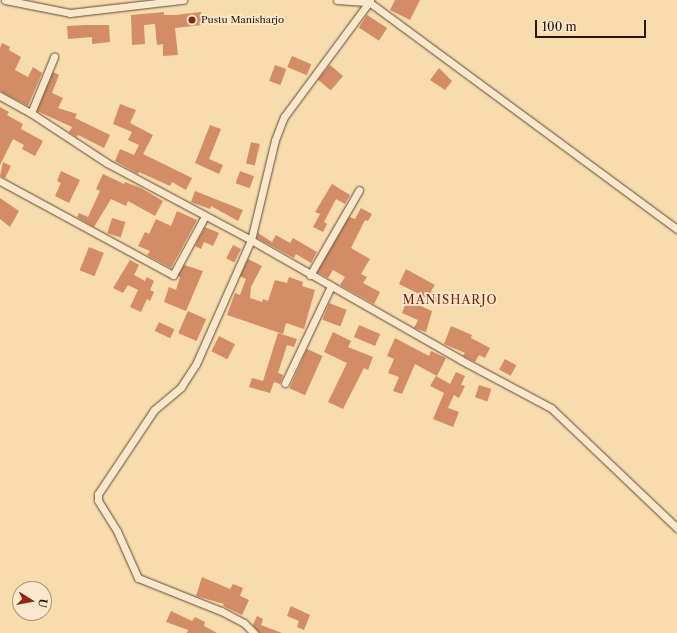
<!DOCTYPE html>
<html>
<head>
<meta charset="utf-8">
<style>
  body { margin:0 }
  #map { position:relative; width:677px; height:633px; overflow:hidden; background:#f9dcae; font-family:"Libre Caslon Text",serif }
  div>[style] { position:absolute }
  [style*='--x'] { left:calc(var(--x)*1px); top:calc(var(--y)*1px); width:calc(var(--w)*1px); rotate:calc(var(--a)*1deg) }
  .building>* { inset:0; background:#d28c66; transform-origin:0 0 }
  .roads { filter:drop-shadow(0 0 1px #5d4834) drop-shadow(0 0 1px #5d4834) }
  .minor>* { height:7px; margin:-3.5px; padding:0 3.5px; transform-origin:3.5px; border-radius:3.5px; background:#fbe8ca }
  .dots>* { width:11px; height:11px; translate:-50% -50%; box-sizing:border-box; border:2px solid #fbe8ca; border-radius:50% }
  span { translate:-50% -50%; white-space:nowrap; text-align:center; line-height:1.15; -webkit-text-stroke:3.5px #fbe8ca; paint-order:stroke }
  .poi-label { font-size:10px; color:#29160b }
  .left { translate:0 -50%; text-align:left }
  .quarter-label { font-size:12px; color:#7a1f14; letter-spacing:1px }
  .north { position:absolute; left:12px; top:581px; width:40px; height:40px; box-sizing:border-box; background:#fbe8ca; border:1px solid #a7947e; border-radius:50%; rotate:101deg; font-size:11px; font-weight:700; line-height:16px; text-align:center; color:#29160b }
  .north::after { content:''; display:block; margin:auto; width:14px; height:18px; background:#8f2418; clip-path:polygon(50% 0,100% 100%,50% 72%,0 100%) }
  .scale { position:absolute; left:535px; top:20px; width:111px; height:18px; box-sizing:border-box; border:2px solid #29160b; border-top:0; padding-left:5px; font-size:12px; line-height:14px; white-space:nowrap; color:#29160b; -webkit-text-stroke:3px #fbe8ca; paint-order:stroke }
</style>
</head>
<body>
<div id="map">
  <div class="building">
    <div style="clip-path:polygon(395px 0,420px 0,410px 20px,390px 10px)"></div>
    <div style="clip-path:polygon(164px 12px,164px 15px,175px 15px,201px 12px,202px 25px,175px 28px,178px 55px,163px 56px,163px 44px,157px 45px,155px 24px,144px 25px,145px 44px,132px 45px,131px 15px)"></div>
    <div style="left:367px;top:15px;width:24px;height:15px;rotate:33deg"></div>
    <div style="clip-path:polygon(87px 25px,109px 25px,110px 42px,92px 44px,92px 37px,68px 39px,67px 26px)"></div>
    <div style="clip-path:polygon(2px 43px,10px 47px,9px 50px,21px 57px,15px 70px,28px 77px,33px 67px,42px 73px,28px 106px,0 91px,0 48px)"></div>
    <div style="left:292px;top:56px;width:21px;height:12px;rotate:23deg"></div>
    <div style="left:275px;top:65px;width:12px;height:17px;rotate:20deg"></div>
    <div style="left:330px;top:65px;width:17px;height:19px;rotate:40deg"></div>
    <div style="clip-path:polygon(439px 68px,452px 81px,445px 90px,430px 80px)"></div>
    <div style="clip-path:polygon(53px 72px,59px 75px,52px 93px,63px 98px,58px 108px,77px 114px,75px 118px,110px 135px,104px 148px,78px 135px,77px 137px,69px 132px,72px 127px,37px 111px)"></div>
    <div style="clip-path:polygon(120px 104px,136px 110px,130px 123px,153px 135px,143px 154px,192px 178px,186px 190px,172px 182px,170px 186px,139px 172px,138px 174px,115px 161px,120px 149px,134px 155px,139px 145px,128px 140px,132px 132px,113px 124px)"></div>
    <div style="clip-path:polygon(0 107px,9px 112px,7px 115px,23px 124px,21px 129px,43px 141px,35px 156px,22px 149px,24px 145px,13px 139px,0 165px)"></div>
    <div style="clip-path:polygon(210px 125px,221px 129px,209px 159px,223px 165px,219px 174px,195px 163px)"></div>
    <div style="left:251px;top:142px;width:9px;height:22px;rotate:13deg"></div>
    <div style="clip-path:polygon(3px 162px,11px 166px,5px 178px,0 176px)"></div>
    <div style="clip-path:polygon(61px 171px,80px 180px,69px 203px,55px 196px,61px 183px,57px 181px)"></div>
    <div style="left:240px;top:171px;width:15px;height:13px;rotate:20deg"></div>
    <div style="clip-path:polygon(103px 174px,124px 184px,125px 182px,141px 188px,163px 201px,155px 216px,128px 201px,126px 206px,111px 199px,94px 227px,77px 217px,79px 213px,88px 217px,100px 191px,96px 189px)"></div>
    <div style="clip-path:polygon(332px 184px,350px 195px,345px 204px,336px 199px,324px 222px,327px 224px,323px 232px,313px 227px,320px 214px,315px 212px)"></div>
    <div style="clip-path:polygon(195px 191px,243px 210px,238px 221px,211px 206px,210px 209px,191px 202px)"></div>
    <div style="clip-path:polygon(0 198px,19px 211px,10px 227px,0 219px)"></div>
    <div style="clip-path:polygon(361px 208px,372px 214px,368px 221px,365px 220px,351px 248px,370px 259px,361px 274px,367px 277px,363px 283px,380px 292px,374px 304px,340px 285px,345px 277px,333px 270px,328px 278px,317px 272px,349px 217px,355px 219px)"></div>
    <div style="clip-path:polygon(177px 211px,197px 220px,171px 268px,147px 255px,150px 251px,138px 246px,145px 232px,149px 234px,156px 219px,171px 226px)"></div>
    <div style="left:112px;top:218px;width:14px;height:16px;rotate:17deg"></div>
    <div style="clip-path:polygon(205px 227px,219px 233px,213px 246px,204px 242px,201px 249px,195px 246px)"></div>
    <div style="clip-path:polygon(258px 233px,272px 242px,276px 235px,290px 243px,293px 238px,317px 252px,311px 263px,296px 254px,294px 258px,257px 238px)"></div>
    <div style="left:233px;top:245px;width:9px;height:15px;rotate:27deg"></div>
    <div style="left:89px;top:247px;width:16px;height:25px;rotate:22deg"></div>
    <div style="clip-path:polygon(248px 259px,262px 266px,251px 287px,250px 298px,262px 302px,263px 299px,268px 301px,275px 280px,287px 283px,289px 277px,303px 282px,302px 286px,315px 290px,304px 329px,286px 323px,283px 334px,227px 315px,235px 293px,240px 295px,246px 279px,240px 276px)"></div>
    <div style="clip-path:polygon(130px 260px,139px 265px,134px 275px,145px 281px,147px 277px,154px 281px,150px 290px,154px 292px,150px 301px,147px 299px,141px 312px,130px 307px,138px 290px,128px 285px,123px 293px,113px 288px)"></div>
    <div style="clip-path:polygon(184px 265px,203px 271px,186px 311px,164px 302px,169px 287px,176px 290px,180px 277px,178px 276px)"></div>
    <div style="clip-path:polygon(406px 269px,435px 285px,431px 291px,440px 295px,437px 303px,399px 284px)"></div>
    <div style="clip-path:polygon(407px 300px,432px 311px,426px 332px,414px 328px,418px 320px,402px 313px)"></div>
    <div style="left:329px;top:303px;width:19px;height:18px;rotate:21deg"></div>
    <div style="left:188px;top:311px;width:20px;height:24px;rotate:24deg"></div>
    <div style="left:159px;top:322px;width:17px;height:10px;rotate:25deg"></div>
    <div style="left:359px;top:325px;width:23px;height:13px;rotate:23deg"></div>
    <div style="clip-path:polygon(451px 326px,472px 335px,471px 338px,490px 348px,485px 358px,479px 355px,475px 362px,463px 356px,465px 353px,444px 344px)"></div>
    <div style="clip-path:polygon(333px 332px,351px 341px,348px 347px,373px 357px,368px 370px,364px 368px,343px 409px,328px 402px,347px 363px,324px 352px)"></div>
    <div style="clip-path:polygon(278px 333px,297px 339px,294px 347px,287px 345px,278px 373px,283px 375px,280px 384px,274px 382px,270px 393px,249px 387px,252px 378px,263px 381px)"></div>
    <div style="left:219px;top:336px;width:18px;height:17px;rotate:27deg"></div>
    <div style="clip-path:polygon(395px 338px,429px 356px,431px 351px,446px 358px,437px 376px,415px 364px,402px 394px,393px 391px,399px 377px,388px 373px,394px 359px,387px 356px)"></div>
    <div style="left:307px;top:349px;width:17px;height:43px;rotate:24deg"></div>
    <div style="left:505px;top:359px;width:13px;height:12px;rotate:29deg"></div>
    <div style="clip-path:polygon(456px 372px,465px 376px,461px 385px,465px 386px,459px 398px,454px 395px,448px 408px,459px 412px,453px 427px,433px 419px,444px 393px,430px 386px,436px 376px,450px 384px)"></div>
    <div style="left:479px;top:385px;width:13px;height:13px;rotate:18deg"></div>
    <div style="clip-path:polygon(202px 577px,230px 589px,233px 584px,243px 588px,240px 596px,249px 600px,242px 615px,223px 606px,224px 604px,196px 596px)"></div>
    <div style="clip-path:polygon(291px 606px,310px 615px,304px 630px,297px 627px,299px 621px,287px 616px)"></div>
    <div style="clip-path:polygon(171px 611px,192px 621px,195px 617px,205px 622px,204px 626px,217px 633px,187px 633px,188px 630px,166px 622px)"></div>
    <div style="clip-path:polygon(257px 616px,263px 619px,261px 625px,282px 633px,259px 633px,253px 625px)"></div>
  </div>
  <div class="roads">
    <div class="minor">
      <div style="--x:5;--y:0;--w:66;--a:11.3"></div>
      <div style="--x:70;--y:13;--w:114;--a:-6.6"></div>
      <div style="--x:337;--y:0;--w:32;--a:4"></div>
      <div style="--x:369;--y:2;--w:2;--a:-63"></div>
      <div style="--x:0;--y:96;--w:35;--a:29"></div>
      <div style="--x:31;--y:113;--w:91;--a:33.3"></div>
      <div style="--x:107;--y:163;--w:163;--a:28.1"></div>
      <div style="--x:251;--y:240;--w:242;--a:29.7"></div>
      <div style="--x:461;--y:360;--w:102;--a:28.1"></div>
      <div style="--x:551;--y:408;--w:174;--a:43.6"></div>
      <div style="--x:31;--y:113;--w:61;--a:-67.7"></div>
      <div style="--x:0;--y:181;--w:197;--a:28.5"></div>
      <div style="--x:173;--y:275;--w:67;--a:-61.5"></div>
      <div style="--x:310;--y:275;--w:98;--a:-60"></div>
      <div style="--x:285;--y:383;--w:107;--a:-64.6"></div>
      <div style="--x:254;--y:633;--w:14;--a:-135"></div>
      <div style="--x:244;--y:623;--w:26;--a:-152"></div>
      <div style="--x:221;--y:611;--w:89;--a:-158.3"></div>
      <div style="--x:138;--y:578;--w:51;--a:-114.1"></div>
      <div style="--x:117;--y:531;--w:36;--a:-122"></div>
      <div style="--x:98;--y:500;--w:6;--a:-90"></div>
      <div style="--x:98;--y:494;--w:101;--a:-56.3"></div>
      <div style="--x:154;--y:410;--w:35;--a:-40"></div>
      <div style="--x:181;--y:387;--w:27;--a:-57"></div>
      <div style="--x:196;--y:364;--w:136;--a:-66.1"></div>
      <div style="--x:251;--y:240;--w:103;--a:-76.5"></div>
      <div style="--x:275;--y:140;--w:25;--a:-69"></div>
      <div style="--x:284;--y:117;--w:143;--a:-53.5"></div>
      <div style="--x:369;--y:2;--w:383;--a:36.4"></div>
    </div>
  </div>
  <div class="dots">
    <div style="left:192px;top:20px;background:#8f2418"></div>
  </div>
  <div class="poi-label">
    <span class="left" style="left:201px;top:20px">Pustu Manisharjo</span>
  </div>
  <div class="quarter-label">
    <span style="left:450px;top:300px">MANISHARJO</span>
  </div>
  <div class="north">U</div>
  <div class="scale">100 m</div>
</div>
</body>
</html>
